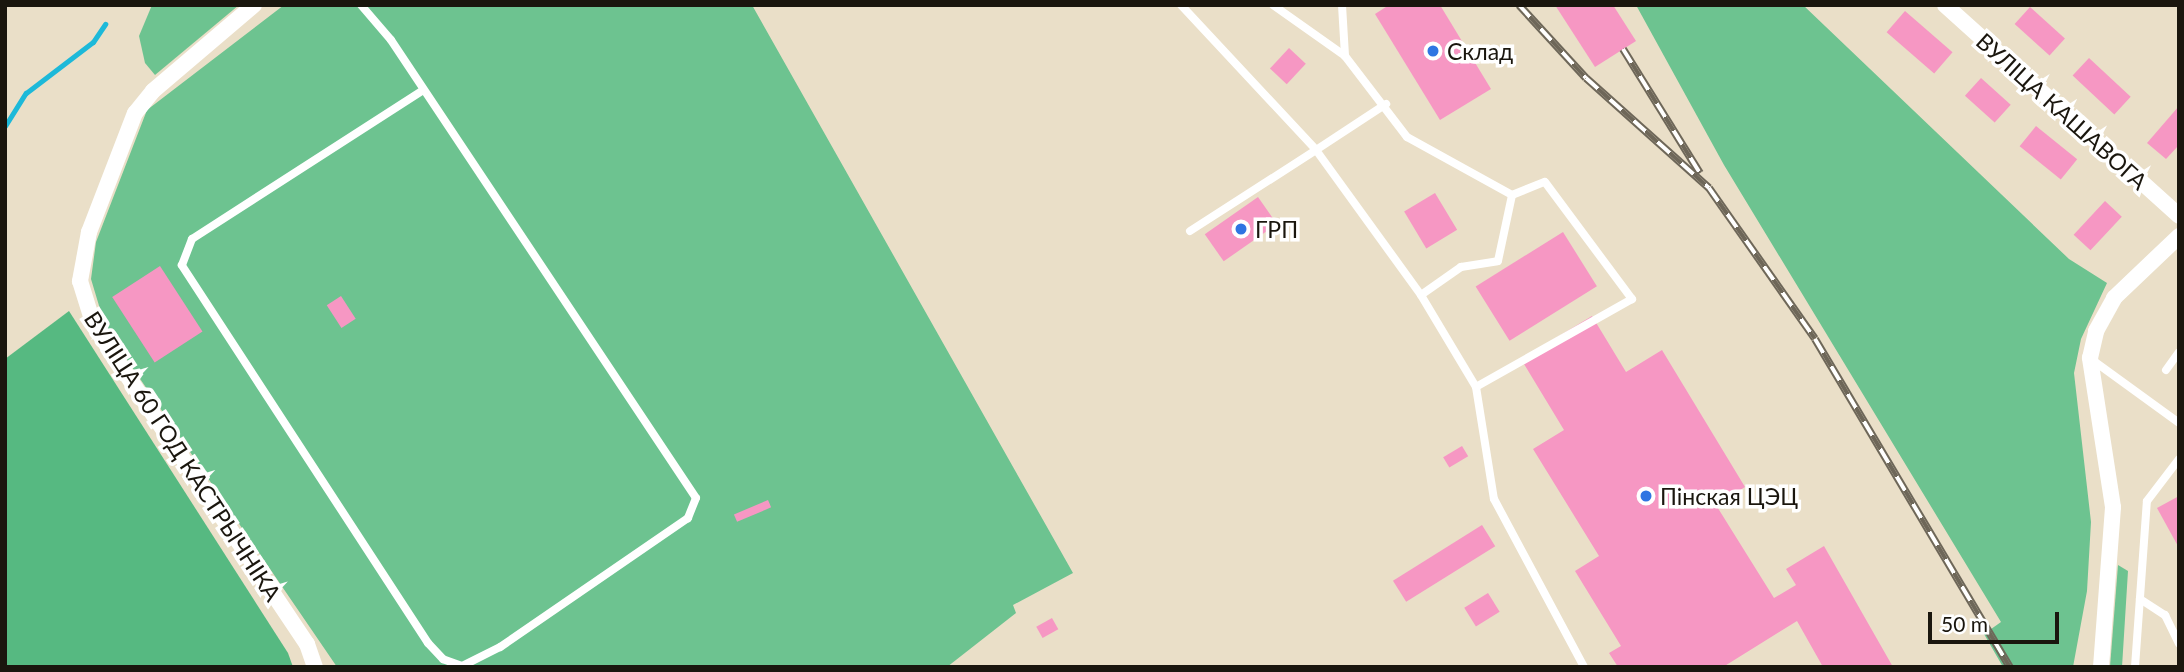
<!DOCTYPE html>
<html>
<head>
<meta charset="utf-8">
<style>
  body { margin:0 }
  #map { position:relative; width:2184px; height:672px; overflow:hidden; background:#eadfc8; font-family:Lato,sans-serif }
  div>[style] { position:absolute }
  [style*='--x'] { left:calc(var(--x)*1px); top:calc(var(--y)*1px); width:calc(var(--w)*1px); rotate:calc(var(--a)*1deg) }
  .green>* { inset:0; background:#6dc390 }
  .forest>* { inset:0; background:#56b981 }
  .stream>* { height:5px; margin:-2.5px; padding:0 2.5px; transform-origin:2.5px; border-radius:2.5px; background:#1db9d9 }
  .building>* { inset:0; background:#f697c3; transform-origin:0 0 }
  .service>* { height:8px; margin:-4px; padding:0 4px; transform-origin:4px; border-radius:4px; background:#fff }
  .minor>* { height:16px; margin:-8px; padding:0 8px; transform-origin:8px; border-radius:8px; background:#fff }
  .rail>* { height:8px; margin-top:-4px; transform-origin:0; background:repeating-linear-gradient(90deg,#fff 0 16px,#6e6759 0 32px); box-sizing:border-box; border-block:2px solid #6e6759 }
  .dots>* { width:19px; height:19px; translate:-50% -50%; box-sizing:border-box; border:4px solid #fff; border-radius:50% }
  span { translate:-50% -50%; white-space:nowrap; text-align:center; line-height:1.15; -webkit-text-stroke:7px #fff; paint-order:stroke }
  .poi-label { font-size:23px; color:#1a160e }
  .left { translate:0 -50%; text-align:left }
  .street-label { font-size:23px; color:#1a160e }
  .frame { position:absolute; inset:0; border:7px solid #1a160e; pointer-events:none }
  .scale { position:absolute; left:1928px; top:612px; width:131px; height:32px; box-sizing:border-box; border:4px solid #1a160e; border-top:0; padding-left:9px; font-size:21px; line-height:24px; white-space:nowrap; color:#1a160e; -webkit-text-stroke:5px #fff; paint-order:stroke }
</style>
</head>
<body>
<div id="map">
  <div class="green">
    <div style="clip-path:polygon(152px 5px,239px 5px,155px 75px,145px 63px,139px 36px)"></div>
    <div style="clip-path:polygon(284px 5px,752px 5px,1073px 573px,1013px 605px,1016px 613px,947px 667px,337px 667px,106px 329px,91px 279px,96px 242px,147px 110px)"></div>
    <div style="clip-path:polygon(1636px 5px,1803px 5px,2069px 259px,2107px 283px,2081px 339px,2074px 373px,2091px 522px,2087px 591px,2073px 667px,2003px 667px,1984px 634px,2001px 622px,1724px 165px)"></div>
    <div style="clip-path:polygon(2118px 565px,2128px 571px,2122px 667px,2110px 667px)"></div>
  </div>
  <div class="forest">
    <div style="clip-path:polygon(69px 311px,288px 653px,293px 667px,5px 667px,5px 359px)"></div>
  </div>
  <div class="stream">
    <div style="--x:5;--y:126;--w:39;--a:-58"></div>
    <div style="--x:26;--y:93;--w:84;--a:-37.3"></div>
    <div style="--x:93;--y:42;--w:22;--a:-56"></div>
  </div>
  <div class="building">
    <div style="clip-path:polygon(1389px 5px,1440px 5px,1491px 89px,1440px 120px,1375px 14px)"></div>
    <div style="clip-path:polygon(1555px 5px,1613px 5px,1636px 41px,1595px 67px)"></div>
    <div style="left:2030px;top:7px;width:47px;height:23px;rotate:42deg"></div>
    <div style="left:1905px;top:11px;width:63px;height:28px;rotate:41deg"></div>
    <div style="left:1289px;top:48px;width:23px;height:28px;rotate:43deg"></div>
    <div style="left:2089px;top:58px;width:57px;height:24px;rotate:43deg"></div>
    <div style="left:1981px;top:78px;width:40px;height:24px;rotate:42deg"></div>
    <div style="clip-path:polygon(2179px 106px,2179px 145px,2166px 159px,2147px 143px)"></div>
    <div style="left:2036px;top:126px;width:53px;height:26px;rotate:39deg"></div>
    <div style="left:1435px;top:193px;width:43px;height:36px;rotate:59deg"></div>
    <div style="left:1258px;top:197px;width:33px;height:65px;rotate:55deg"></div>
    <div style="left:2105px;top:201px;width:23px;height:46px;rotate:43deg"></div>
    <div style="left:1563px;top:232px;width:64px;height:103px;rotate:58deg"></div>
    <div style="left:160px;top:266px;width:78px;height:57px;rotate:57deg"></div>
    <div style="left:341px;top:296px;width:27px;height:17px;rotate:57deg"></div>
    <div style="clip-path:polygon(1592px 316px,1626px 372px,1662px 350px,1745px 487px,1716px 505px,1774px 598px,1796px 585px,1786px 569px,1824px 546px,1893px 667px,1823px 667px,1797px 621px,1723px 667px,1618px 667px,1609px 653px,1621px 646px,1575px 571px,1599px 556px,1533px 449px,1564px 430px,1521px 359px)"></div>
    <div style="left:1462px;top:446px;width:12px;height:22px;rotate:59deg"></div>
    <div style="clip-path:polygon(2179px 496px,2179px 548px,2157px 508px)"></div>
    <div style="left:768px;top:500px;width:8px;height:37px;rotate:67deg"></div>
    <div style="left:1482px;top:525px;width:25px;height:105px;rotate:58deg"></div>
    <div style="left:1488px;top:593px;width:22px;height:28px;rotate:58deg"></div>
    <div style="left:1052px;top:618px;width:13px;height:18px;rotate:61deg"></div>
  </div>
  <div class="service">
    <div style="--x:361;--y:5;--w:46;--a:49.4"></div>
    <div style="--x:391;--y:40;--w:550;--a:56.34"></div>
    <div style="--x:696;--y:498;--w:22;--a:112"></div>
    <div style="--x:688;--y:518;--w:228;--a:145.5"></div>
    <div style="--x:500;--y:647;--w:42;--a:153.4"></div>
    <div style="--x:462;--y:666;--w:20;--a:-160"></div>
    <div style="--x:443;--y:659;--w:22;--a:-133"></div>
    <div style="--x:428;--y:643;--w:451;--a:-123.1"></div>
    <div style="--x:182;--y:265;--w:28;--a:-69"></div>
    <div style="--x:192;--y:239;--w:275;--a:-32.8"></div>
    <div style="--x:1181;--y:5;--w:198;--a:47"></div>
    <div style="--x:1316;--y:150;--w:84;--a:-33.3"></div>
    <div style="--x:1273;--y:5;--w:88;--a:35.3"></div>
    <div style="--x:1345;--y:56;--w:102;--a:52.6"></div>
    <div style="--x:1407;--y:137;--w:120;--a:28.9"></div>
    <div style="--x:1512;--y:195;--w:35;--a:-22"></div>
    <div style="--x:1545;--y:182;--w:146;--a:53.4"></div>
    <div style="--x:1632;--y:299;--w:179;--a:150.6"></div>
    <div style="--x:1476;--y:387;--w:107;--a:-120.9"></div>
    <div style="--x:1421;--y:295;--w:49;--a:-35"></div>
    <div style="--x:1461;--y:267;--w:37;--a:-9"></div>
    <div style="--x:1498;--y:261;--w:67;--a:-78"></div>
    <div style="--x:1342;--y:5;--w:51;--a:86.6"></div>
    <div style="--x:1190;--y:231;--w:150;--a:-32.7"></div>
    <div style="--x:1316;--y:150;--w:179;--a:54.1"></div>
    <div style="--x:2091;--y:359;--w:109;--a:36"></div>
    <div style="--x:2166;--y:370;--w:22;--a:-54"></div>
    <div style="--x:1476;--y:387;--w:113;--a:80.9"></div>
    <div style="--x:1494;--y:499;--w:191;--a:61.8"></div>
    <div style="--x:2140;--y:599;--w:30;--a:33"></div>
    <div style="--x:2165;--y:615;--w:32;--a:64"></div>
    <div style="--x:2135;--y:667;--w:166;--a:-85.9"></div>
    <div style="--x:2147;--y:501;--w:53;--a:-52.7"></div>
  </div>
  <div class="minor">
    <div style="--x:254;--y:5;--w:133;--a:139.6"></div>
    <div style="--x:153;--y:91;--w:28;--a:129"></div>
    <div style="--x:135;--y:113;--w:128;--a:111.1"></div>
    <div style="--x:89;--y:232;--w:50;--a:100.4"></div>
    <div style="--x:80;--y:281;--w:47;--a:72.7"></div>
    <div style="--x:94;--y:326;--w:383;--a:56.2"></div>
    <div style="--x:307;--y:644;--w:24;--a:71"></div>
    <div style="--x:1945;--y:5;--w:315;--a:42"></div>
    <div style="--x:2101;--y:667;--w:160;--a:-85.7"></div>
    <div style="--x:2113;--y:507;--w:151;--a:-98.8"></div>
    <div style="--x:2090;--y:358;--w:28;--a:-77"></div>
    <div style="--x:2096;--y:331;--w:38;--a:-61"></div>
    <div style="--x:2114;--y:298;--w:90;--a:-43.6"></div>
  </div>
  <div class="rail">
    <div style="--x:1519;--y:5;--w:99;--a:47.5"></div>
    <div style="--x:1586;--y:78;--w:165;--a:41.8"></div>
    <div style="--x:1709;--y:188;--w:184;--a:54.9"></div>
    <div style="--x:1815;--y:339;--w:382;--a:59.3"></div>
    <div style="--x:1623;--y:49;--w:146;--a:58.2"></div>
  </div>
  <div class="dots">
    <div style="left:1433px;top:51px;background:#2f75e2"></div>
    <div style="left:1241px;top:229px;background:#2f75e2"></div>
    <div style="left:1646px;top:496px;background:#2f75e2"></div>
  </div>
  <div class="poi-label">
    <span class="left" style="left:1447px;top:51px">Склад</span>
    <span class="left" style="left:1255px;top:229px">ГРП</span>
    <span class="left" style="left:1660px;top:496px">Пінская ЦЭЦ</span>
  </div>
  <div class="street-label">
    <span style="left:2062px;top:111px;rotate:42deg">ВУЛІЦА КАШАВОГА</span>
    <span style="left:183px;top:456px;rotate:57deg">ВУЛІЦА 60 ГОД КАСТРЫЧНІКА</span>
  </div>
  <div class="frame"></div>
  <div class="scale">50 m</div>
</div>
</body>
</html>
